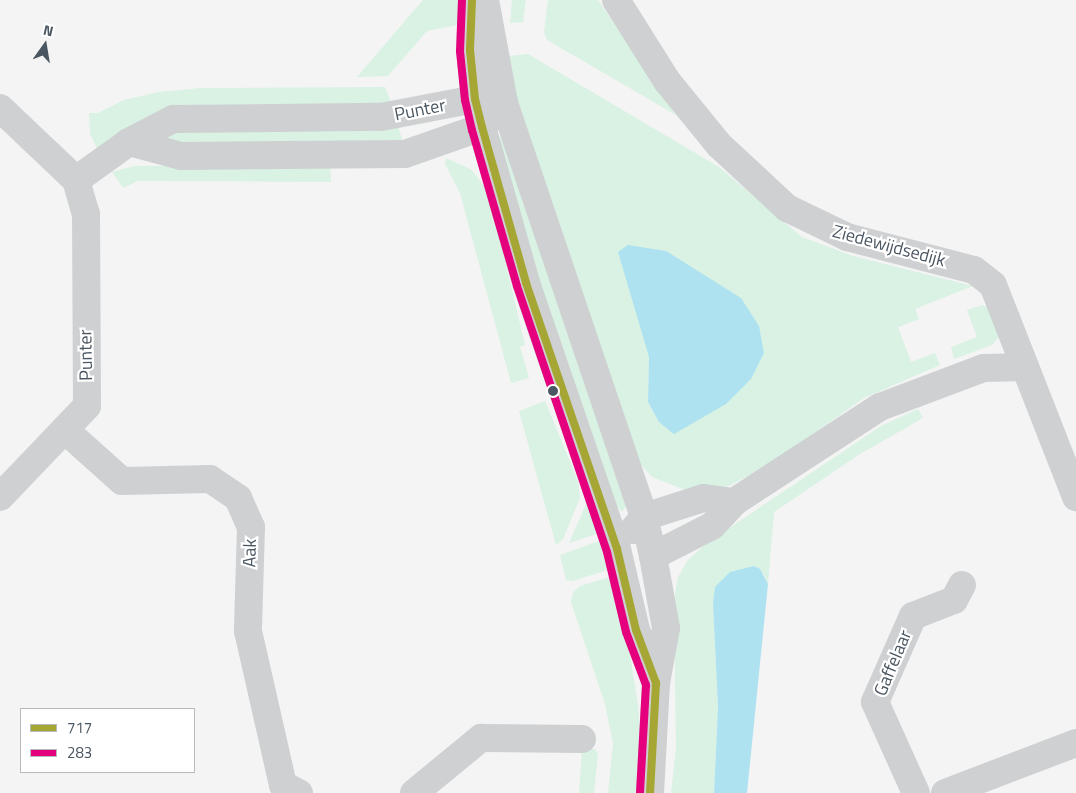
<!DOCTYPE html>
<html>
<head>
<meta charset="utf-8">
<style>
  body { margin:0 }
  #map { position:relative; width:1076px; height:793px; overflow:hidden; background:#f4f4f4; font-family:"Titillium Web",sans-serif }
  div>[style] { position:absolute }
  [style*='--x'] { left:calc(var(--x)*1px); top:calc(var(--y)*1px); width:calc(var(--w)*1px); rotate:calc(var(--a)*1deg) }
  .green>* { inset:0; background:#d9f2e3 }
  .water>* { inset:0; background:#aee2f0 }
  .minor>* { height:28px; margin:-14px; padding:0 14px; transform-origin:14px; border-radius:14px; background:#ced0d2 }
  .bus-1>* { height:8px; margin:-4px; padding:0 4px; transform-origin:4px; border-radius:4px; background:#a5a633 }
  .bus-2>* { height:8px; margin:-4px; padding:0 4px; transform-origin:4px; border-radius:4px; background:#e5007d }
  .dots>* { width:14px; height:14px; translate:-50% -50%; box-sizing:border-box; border:2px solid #fff; border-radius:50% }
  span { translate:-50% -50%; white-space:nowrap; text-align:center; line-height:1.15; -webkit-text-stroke:4.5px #fff; paint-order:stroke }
  .street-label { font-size:18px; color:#4a5661 }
  .legend { position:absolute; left:20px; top:708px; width:175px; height:65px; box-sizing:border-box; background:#fff; border:1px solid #b7bbc0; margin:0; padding:6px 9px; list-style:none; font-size:15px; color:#4a5661 }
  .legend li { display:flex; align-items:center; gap:10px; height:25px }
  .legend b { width:25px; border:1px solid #b7bbc0 }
  .north { position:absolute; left:20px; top:20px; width:50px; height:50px; -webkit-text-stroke:4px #fff; paint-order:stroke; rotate:13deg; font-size:14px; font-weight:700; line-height:20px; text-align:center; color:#4a5661 }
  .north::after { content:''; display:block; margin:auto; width:18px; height:22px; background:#4a5661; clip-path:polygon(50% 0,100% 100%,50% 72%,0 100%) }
</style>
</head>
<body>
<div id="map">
  <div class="green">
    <div style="clip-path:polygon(423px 0,459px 0,458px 25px,427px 31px,388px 76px,357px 77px)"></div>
    <div style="clip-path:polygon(512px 0,526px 0,523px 22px,510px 23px)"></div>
    <div style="clip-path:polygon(548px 0,598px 0,676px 115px,547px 40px,544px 32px)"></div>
    <div style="clip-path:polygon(evenodd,528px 54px,719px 167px,802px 237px,853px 256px,973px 286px,915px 309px,919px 319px,898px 327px,911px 362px,935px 353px,940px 365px,864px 398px,767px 466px,725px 488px,688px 491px,652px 477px,627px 449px,518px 112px,507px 56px,528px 54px,649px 357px,659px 422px,648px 402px,649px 357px)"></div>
    <div style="clip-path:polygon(385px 87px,392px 105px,184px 108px,98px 150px,90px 134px,89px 113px,98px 113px,124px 100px,159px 92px,200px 88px)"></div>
    <div style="clip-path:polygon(397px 124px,404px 144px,171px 147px,165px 137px,166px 132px)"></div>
    <div style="clip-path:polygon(496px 133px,510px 147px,626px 506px,622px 512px,606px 494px,493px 135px)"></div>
    <div style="clip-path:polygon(446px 158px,472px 170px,489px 193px,525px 345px,520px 347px,529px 378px,511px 383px,460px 193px,445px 164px)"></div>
    <div style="clip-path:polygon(134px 166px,330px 166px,331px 182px,138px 181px,123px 188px,112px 172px)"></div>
    <div style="clip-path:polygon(982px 305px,994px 310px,1001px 331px,998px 338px,992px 345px,954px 359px,951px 347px,977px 337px,967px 310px)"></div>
    <div style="clip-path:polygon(545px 401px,578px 481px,580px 498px,563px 539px,556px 545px,519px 411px)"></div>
    <div style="clip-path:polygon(918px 409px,923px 418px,860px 454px,774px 512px,768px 584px,763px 573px,713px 604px,718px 707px,714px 793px,671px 793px,676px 749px,674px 600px,678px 577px,688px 560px,707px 543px,881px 426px)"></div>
    <div style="clip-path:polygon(589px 497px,600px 533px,569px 543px)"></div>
    <div style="clip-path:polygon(602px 540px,611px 569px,572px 581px,566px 580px,560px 555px)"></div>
    <div style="clip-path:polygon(613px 576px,624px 618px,638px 705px,641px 743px,639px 793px,608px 793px,613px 744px,605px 704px,571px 602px,573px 592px,580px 586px)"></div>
    <div style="clip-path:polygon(582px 749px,595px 749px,598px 754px,594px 793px,579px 793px)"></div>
  </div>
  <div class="water">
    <div style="clip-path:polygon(628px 245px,666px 251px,741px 298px,759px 326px,764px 353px,751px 379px,726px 404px,674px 434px,659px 422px,648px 402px,649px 357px,618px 252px)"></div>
    <div style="clip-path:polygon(754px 566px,760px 569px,768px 584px,747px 793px,714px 793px,718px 707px,713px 604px,715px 587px,730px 572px)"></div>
  </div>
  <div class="minor">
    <div style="--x:472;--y:0;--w:50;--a:92.3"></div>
    <div style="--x:470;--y:50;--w:49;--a:84.2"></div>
    <div style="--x:475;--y:99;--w:29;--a:76"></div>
    <div style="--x:482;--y:127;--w:162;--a:74.2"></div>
    <div style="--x:526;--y:283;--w:281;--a:71.1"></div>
    <div style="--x:617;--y:549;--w:83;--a:76.8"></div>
    <div style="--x:636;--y:630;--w:57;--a:69.3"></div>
    <div style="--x:485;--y:0;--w:105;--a:79.5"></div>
    <div style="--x:504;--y:103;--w:437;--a:71.3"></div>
    <div style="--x:644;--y:517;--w:40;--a:77"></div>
    <div style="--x:653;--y:556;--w:73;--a:79.8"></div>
    <div style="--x:666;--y:628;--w:56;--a:100.3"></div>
    <div style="--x:656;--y:683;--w:110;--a:93.1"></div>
    <div style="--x:616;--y:0;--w:96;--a:57.8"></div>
    <div style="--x:667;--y:81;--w:82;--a:50.9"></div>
    <div style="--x:719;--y:145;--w:93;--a:42.8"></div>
    <div style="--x:787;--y:208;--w:67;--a:25.8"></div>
    <div style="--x:847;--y:237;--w:131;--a:14.6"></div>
    <div style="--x:974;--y:270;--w:24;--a:38"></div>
    <div style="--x:993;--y:285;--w:228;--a:68.6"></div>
    <div style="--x:0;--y:108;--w:105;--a:43.5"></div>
    <div style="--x:76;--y:180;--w:35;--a:74"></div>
    <div style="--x:86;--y:214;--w:192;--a:89.7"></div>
    <div style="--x:87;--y:406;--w:126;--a:133.7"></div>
    <div style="--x:129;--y:142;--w:54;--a:15.1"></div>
    <div style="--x:181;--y:156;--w:224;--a:-0.5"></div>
    <div style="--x:405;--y:154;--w:82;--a:-19.3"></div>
    <div style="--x:482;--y:127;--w:18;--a:-49"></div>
    <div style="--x:76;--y:180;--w:65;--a:-35.6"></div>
    <div style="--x:129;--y:142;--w:50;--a:-27.6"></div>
    <div style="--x:173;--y:119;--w:208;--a:-0.6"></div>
    <div style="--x:381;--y:117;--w:96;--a:-10.8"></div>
    <div style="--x:475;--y:99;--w:17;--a:10"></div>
    <div style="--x:66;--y:431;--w:75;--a:41.8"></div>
    <div style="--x:122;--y:481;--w:88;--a:-1.3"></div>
    <div style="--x:210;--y:479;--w:34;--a:34"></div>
    <div style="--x:238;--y:498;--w:32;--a:66"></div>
    <div style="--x:251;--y:527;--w:104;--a:91.7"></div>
    <div style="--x:248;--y:631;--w:158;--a:77.2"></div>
    <div style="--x:283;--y:785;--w:18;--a:27"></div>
    <div style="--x:633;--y:530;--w:17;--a:-50"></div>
    <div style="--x:644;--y:517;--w:63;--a:-17.6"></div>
    <div style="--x:704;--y:498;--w:30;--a:8"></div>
    <div style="--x:653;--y:556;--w:66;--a:-27"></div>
    <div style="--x:712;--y:526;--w:33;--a:-47"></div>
    <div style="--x:734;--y:502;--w:174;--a:-33.1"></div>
    <div style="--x:880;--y:407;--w:111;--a:-20.6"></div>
    <div style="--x:984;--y:368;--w:41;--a:-1.4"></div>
    <div style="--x:414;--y:793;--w:87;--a:-39.4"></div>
    <div style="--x:481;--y:738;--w:101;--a:0.6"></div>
    <div style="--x:916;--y:793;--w:100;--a:-114.3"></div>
    <div style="--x:875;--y:702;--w:94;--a:-66.2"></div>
    <div style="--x:913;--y:616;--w:44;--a:-21.3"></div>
    <div style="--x:954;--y:600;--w:17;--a:-62"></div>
    <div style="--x:945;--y:793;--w:140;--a:-20.9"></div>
  </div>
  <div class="bus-1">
    <div style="--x:472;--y:0;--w:50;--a:92.3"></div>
    <div style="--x:470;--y:50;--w:49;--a:84.2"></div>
    <div style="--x:475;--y:99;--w:29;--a:76"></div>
    <div style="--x:482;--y:127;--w:162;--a:74.2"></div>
    <div style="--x:526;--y:283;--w:281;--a:71.1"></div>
    <div style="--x:617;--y:549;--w:83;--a:76.8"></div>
    <div style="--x:636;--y:630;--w:57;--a:69.3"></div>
    <div style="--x:656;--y:683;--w:110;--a:93.1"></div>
  </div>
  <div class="bus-2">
    <div style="--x:462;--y:0;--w:51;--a:92.2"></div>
    <div style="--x:460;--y:51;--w:49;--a:84.2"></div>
    <div style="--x:465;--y:100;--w:31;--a:77"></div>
    <div style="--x:472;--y:130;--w:162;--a:73.9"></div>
    <div style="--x:517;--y:286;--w:281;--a:71.3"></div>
    <div style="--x:607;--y:552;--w:82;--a:76.6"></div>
    <div style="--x:626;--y:632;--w:57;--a:69.3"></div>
    <div style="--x:646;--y:685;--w:107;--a:93.2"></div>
  </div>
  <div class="dots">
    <div style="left:553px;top:391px;background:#4a5661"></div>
  </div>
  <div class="street-label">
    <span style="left:420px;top:110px;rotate:-11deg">Punter</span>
    <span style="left:889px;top:246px;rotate:15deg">Ziedewijdsedijk</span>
    <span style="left:86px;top:355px;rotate:-91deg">Punter</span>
    <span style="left:250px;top:553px;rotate:-88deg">Aak</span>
    <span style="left:893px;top:663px;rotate:-67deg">Gaffelaar</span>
  </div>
  <ul class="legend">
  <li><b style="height:6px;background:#a5a633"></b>717</li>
  <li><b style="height:6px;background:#e5007d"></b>283</li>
  </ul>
  <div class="north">N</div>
</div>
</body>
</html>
